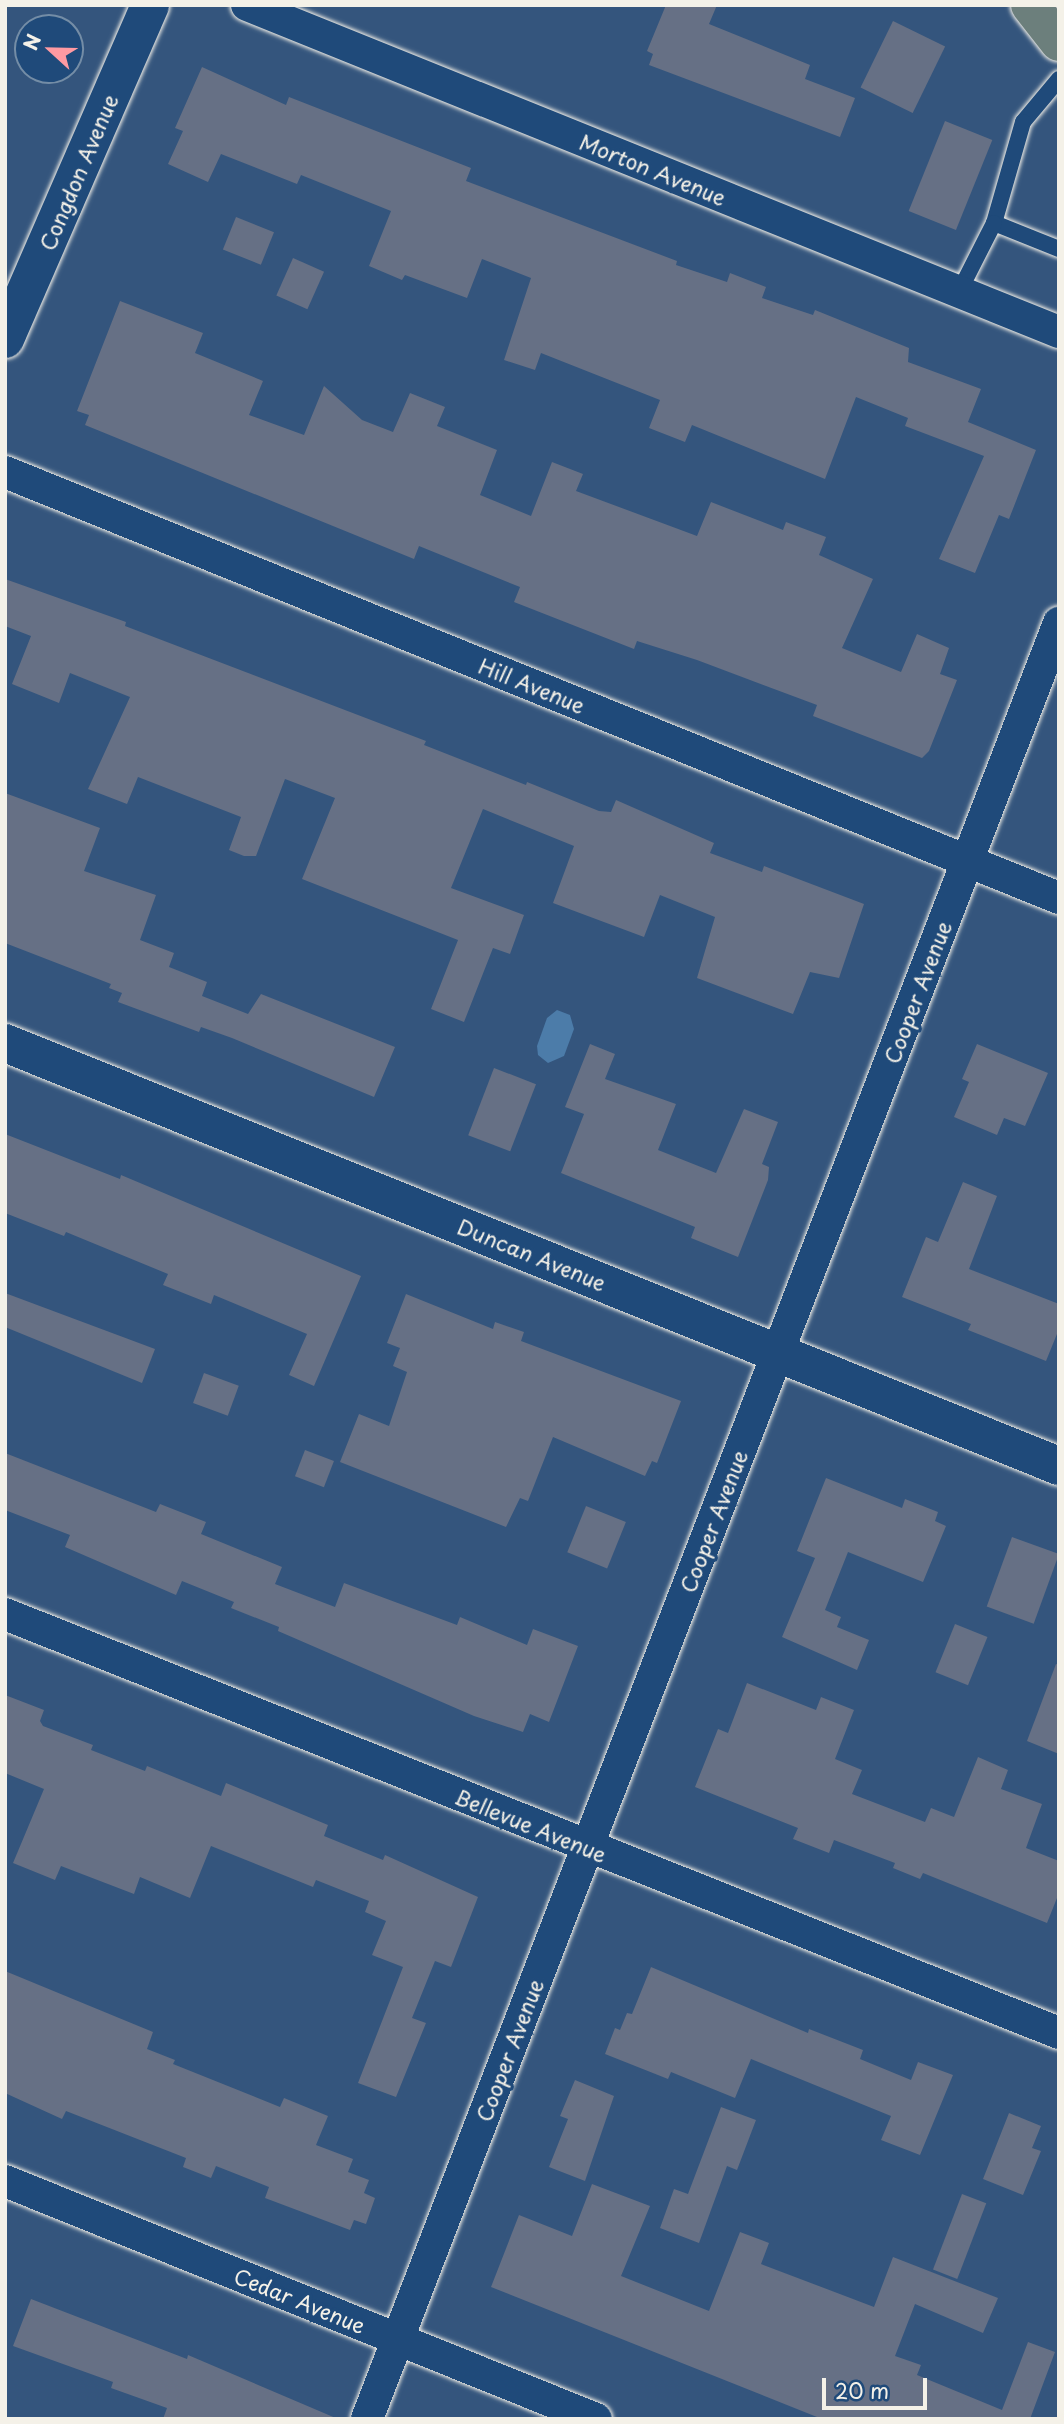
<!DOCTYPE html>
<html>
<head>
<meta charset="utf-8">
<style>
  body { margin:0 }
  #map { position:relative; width:1064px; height:2424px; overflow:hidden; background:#34557d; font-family:"Playpen Sans",sans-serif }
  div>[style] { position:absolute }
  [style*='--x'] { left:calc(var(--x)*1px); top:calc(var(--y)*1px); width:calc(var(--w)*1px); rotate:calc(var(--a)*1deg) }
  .water>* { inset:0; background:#4c7ca9 }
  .building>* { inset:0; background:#667085; transform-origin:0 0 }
  .roads { filter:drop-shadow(0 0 2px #f4f1e8) drop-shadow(0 0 2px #f4f1e8) }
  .service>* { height:16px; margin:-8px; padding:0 8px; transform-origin:8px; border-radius:8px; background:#1f4a7a }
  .minor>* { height:32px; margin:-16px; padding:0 16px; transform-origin:16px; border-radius:16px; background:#1f4a7a }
  .tertiary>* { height:38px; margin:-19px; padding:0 19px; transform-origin:19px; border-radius:19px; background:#1f4a7a }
  .primary>* { height:38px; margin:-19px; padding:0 19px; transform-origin:19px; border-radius:19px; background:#6c7f7c }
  span { translate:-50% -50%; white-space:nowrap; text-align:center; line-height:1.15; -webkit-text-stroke:7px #1f4a7a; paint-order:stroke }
  .street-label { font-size:21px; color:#f4f1e8 }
  .frame { position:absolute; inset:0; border:7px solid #f4f1e8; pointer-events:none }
  .north { position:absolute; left:14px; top:14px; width:70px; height:70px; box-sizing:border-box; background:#1f4a7a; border:2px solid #748da6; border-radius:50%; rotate:292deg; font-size:19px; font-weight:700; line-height:28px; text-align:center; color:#f4f1e8 }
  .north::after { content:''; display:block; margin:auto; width:24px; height:32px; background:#ff9aa2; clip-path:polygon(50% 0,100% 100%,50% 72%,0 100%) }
  .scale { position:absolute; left:822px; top:2378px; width:105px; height:32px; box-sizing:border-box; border:4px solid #f4f1e8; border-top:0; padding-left:9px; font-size:21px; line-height:24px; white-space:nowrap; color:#f4f1e8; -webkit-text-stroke:5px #1f4a7a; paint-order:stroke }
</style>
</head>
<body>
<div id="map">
  <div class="water">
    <div style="clip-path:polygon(557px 1010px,570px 1015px,574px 1029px,564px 1056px,548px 1063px,538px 1055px,537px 1046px,547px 1018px)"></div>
  </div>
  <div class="building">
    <div style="clip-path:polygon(666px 5px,717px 5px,709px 24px,810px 65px,805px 79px,855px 98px,840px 137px,649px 65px,653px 54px,647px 51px)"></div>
    <div style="left:893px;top:21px;width:58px;height:74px;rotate:26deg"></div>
    <div style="clip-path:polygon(202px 67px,286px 105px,289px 97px,471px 168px,466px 181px,677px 261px,676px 265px,727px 282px,730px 273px,766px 287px,762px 298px,813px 315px,815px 310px,909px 348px,908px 362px,981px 389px,968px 422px,1036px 450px,1009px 519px,999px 515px,975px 573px,939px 559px,984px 456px,905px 426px,908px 418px,856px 397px,825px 479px,692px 425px,685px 442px,649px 428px,660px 400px,541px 353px,535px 370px,504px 360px,531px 278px,482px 259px,467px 298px,405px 275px,402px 280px,369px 266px,391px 211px,301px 175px,297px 184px,221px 154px,208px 182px,168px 164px,183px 131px,175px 128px)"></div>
    <div style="left:945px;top:121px;width:51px;height:97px;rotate:22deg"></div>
    <div style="left:236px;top:217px;width:41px;height:35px;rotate:22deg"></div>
    <div style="left:293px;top:258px;width:34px;height:41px;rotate:24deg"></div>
    <div style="clip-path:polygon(120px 301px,203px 333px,195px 353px,263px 381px,249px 415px,304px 435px,324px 386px,362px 420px,393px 432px,410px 393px,445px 407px,437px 426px,497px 450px,480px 495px,531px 516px,552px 462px,583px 474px,576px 491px,697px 536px,711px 502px,783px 530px,786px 522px,826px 537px,819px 555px,873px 579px,842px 648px,901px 672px,917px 634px,949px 648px,940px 674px,957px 680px,929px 751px,922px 758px,813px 716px,817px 705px,697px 660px,637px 641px,634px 649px,588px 631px,514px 602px,520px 587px,419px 546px,414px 559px,85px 425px,89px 415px,77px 411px)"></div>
    <div style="clip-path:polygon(5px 579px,126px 622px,125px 626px,426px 741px,424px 745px,526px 785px,527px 782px,599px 811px,611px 812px,616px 800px,714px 843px,710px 853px,762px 872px,764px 866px,864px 904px,839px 978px,810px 972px,793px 1014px,697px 978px,715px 917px,660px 895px,644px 937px,553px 903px,574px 846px,483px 809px,451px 888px,524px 915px,510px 954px,493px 948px,464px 1022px,431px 1009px,458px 940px,302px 879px,335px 798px,285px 779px,256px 856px,244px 856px,229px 850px,241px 817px,138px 777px,127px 804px,88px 789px,130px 697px,70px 673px,59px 703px,12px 684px,31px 636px,5px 626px)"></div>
    <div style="clip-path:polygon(5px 793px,100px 828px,84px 871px,156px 895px,140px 940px,174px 953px,169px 967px,207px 982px,202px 996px,248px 1014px,261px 994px,395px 1047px,374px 1097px,232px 1038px,201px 1027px,199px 1032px,118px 1002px,122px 993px,109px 988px,111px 984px,5px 943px)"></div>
    <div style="clip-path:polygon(590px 1044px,615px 1054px,605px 1079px,676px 1104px,658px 1150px,716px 1173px,744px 1109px,778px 1122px,762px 1164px,769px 1167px,768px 1180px,738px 1257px,691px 1238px,695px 1227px,561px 1173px,584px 1114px,565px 1107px)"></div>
    <div style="clip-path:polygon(977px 1044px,1048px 1073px,1025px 1126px,1004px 1118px,997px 1135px,954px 1117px,969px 1082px,962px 1079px)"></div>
    <div style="left:494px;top:1068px;width:45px;height:72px;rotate:21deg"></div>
    <div style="clip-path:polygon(5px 1134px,120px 1179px,121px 1175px,361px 1276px,314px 1386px,289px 1375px,307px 1334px,214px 1295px,211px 1304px,163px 1285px,168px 1274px,66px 1232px,64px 1236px,5px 1213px)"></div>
    <div style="clip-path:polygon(963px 1182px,997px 1196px,969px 1269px,1059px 1304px,1059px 1329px,1046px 1361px,968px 1330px,971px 1324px,902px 1297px,926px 1237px,938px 1242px)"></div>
    <div style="clip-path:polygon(5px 1293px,155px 1349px,142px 1383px,5px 1327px)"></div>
    <div style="clip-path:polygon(406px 1294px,493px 1329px,495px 1322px,524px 1332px,521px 1341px,681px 1401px,657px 1463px,652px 1461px,645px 1476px,553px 1437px,528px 1501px,520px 1498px,506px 1527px,340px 1462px,359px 1414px,389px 1426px,407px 1372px,393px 1366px,400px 1348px,387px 1343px)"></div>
    <div style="left:204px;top:1373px;width:37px;height:32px;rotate:20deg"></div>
    <div style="left:305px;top:1450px;width:31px;height:28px;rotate:21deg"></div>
    <div style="clip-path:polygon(5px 1453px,156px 1512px,160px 1504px,206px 1522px,201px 1534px,282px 1567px,275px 1584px,335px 1607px,344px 1583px,457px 1625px,460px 1617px,527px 1645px,533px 1629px,578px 1646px,549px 1722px,530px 1714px,523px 1732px,474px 1716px,278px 1631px,279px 1627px,231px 1608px,234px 1602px,182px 1581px,176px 1595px,65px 1547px,70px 1535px,5px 1510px)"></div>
    <div style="clip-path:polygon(826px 1478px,902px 1508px,905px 1499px,938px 1512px,935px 1521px,946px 1526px,923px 1582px,848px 1552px,825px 1610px,841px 1617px,837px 1627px,869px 1640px,857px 1670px,782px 1637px,815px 1558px,797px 1551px)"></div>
    <div style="left:586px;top:1506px;width:43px;height:50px;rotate:22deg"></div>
    <div style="left:1012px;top:1537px;width:50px;height:74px;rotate:20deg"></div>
    <div style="left:955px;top:1624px;width:35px;height:52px;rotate:22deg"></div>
    <div style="clip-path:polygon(1056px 1664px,1059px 1665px,1059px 1754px,1027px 1741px)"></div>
    <div style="clip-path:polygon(747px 1683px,816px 1710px,821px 1697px,854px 1710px,835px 1759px,862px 1770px,852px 1794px,925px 1822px,931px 1808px,954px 1817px,978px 1757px,1008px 1770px,1001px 1789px,1042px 1804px,1026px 1848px,1059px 1861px,1059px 1893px,1047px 1923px,923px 1873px,920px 1879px,893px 1868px,895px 1863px,834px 1840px,829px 1853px,793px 1839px,798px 1828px,695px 1787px,718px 1729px,728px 1733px)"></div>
    <div style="clip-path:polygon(5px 1695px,44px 1710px,40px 1721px,43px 1726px,93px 1745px,91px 1750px,145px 1771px,147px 1766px,221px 1796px,226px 1783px,328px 1825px,324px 1836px,383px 1860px,385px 1855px,478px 1897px,451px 1967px,435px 1961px,412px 2018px,426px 2023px,396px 2097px,358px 2083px,403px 1967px,372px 1955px,386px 1921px,365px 1912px,369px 1901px,316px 1880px,313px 1887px,211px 1846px,190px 1898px,140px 1877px,134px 1894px,61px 1866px,55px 1880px,13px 1863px,44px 1789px,5px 1773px)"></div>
    <div style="clip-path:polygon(651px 1967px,808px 2033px,809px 2029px,863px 2050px,860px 2059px,911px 2080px,918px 2062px,953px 2075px,920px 2155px,881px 2140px,891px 2116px,751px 2059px,735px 2098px,671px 2072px,668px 2079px,605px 2054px,615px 2028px,620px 2030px,627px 2013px,632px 2014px)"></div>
    <div style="clip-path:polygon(5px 1971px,153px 2032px,147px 2049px,175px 2060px,173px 2064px,280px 2107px,284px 2098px,328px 2116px,316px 2145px,353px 2159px,348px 2172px,369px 2180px,364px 2193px,375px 2198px,366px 2224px,354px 2220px,350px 2230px,265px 2198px,269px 2187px,216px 2166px,211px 2178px,183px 2167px,186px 2158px,66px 2111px,62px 2119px,5px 2093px)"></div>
    <div style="clip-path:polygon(575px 2080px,614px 2096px,585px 2181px,549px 2167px,568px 2119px,560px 2116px)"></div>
    <div style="clip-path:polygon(721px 2107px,756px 2120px,737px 2170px,727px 2166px,699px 2243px,660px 2228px,674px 2189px,688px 2194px)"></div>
    <div style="clip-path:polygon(1009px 2113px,1041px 2126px,1032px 2148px,1041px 2151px,1023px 2195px,983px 2179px)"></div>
    <div style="clip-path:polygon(592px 2184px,650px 2206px,621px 2276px,709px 2311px,740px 2232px,769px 2243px,761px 2264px,874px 2307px,893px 2257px,998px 2298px,983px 2333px,915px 2304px,895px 2356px,921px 2365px,917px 2375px,1002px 2410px,1028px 2342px,1055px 2352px,1030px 2419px,822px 2419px,491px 2287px,519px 2215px,572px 2236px)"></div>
    <div style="left:962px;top:2194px;width:26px;height:81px;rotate:21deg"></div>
    <div style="clip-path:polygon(31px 2299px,187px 2359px,188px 2355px,338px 2419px,163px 2419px,167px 2408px,111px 2388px,113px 2382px,13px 2346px)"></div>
  </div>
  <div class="roads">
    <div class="service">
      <div style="--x:1059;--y:79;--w:56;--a:129.9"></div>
      <div style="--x:1023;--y:122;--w:105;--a:106"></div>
      <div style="--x:994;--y:223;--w:70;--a:21.8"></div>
      <div style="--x:959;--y:292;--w:77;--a:-63.1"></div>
    </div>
    <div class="minor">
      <div style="--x:247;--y:5;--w:875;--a:21.94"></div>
      <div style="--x:5;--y:472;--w:1137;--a:22.01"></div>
      <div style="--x:5;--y:1614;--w:1134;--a:21.68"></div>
      <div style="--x:5;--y:2181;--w:637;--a:21.94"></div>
      <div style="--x:367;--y:2419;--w:1925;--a:-68.93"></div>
    </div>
    <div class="tertiary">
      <div style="--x:5;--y:339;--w:364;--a:-66.5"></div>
      <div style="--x:5;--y:1043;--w:1136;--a:21.87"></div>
    </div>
    <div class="primary">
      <div style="--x:1030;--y:5;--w:47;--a:51.9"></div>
    </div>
  </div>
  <div class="street-label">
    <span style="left:653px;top:169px;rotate:22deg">Morton Avenue</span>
    <span style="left:78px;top:172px;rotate:-67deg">Congdon Avenue</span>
    <span style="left:532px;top:685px;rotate:22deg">Hill Avenue</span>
    <span style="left:917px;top:992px;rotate:-69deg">Cooper Avenue</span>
    <span style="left:532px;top:1254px;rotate:22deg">Duncan Avenue</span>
    <span style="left:713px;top:1521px;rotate:-69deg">Cooper Avenue</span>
    <span style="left:531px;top:1825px;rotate:22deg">Bellevue Avenue</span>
    <span style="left:509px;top:2050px;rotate:-69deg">Cooper Avenue</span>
    <span style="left:300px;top:2300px;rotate:22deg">Cedar Avenue</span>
  </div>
  <div class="frame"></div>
  <div class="north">N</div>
  <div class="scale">20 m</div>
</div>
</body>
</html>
